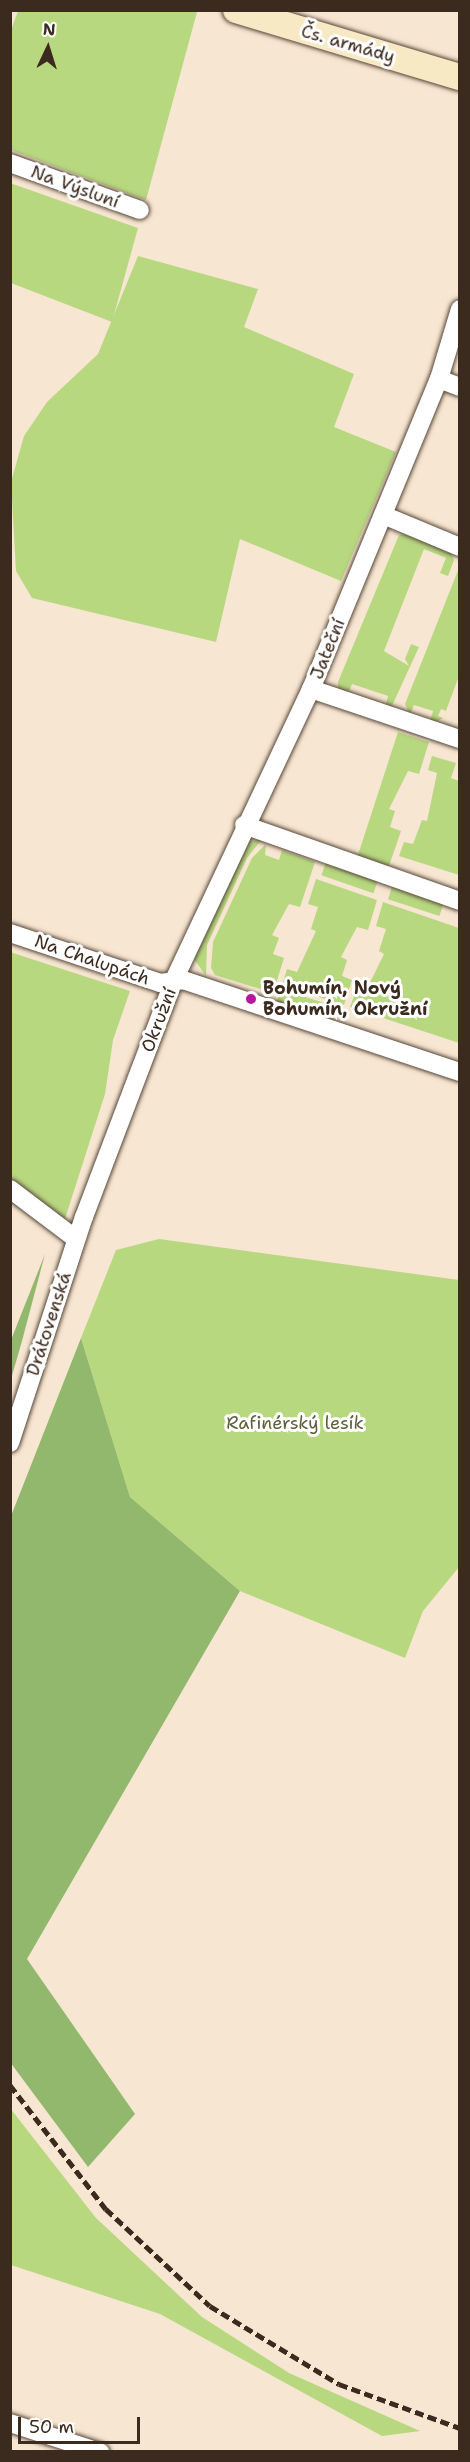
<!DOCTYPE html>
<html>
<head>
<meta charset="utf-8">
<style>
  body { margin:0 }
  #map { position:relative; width:470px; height:2462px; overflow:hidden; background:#f7e6d1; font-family:"Shantell Sans",sans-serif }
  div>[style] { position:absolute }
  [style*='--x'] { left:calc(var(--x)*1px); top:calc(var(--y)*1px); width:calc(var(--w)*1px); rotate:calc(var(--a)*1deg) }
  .green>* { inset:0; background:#b8d880; transform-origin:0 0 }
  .forest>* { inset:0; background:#92b86e }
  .roads { filter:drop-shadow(0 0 2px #574639) drop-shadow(0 0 2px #574639) }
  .street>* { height:18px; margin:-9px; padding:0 9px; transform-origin:9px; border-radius:9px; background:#fff }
  .secondary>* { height:26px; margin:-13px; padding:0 13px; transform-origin:13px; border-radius:13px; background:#f6e9c3 }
  .rail>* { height:4.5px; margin-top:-2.25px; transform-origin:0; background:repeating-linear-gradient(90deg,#3b2a1e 0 9px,transparent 0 13.5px) }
  .dots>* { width:16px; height:16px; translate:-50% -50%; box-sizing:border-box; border:3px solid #fff; border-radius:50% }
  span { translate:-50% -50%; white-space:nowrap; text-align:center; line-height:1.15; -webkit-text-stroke:6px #fff; paint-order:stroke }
  .street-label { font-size:18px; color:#3b2a1e }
  .poi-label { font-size:18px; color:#3b2a1e; font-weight:700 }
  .left { translate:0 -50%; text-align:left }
  .park-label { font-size:18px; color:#605e3b }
  .frame { position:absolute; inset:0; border:12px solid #3b2a1e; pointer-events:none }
  .north { position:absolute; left:18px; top:18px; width:60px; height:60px; -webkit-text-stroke:4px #fff; paint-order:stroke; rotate:4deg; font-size:16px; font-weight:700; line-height:24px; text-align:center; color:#3b2a1e }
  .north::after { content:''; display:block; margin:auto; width:21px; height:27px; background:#3b2a1e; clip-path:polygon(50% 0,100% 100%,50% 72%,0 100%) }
  .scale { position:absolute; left:18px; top:2417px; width:122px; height:27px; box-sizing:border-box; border:3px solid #3b2a1e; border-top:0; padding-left:8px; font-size:18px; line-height:21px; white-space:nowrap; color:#3b2a1e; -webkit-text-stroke:4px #fff; paint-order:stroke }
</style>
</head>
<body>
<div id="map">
  <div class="green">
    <div style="clip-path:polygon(18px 11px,197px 12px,146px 200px,11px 150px,10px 33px)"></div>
    <div style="clip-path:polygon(10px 183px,138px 228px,112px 322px,11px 283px)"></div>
    <div style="clip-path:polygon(138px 256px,258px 289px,244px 327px,354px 374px,334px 427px,396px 452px,341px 581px,240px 539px,216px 642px,32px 598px,16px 571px,11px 482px,24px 436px,47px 402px,98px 354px)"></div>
    <div style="clip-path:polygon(406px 534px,450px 551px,454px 560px,448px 576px,440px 573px,446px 558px,424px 549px,384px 651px,409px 666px,405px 659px,411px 644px,419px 647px,391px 708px,385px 707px,388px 696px,352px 684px,348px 694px,338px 690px,338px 682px,399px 535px)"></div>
    <div style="clip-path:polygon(459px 568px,459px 676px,446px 711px,441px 709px,438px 716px,443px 718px,435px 723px,430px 721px,433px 711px,414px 705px,410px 715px,405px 704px)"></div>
    <div style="clip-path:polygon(398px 732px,429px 742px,419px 774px,408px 771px,389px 809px,395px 811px,390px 827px,401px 831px,388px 869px,357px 858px)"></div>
    <div style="clip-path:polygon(432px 756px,456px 763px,451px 778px,459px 781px,459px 875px,399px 856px,404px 842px,413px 844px,422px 820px,427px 821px,437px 773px,428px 770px)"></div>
    <div style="clip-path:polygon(262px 839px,247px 858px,207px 945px,206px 976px,194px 959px,248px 842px)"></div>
    <div style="clip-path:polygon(266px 844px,265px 855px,279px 860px,282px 850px,315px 862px,300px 907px,289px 904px,272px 935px,279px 938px,273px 954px,284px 958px,273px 993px,215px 975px,211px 968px,213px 942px,252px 858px)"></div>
    <div style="left:326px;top:862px;width:55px;height:14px;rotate:19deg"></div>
    <div style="clip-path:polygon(316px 879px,377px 900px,368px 930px,357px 927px,341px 957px,347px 960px,342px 976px,352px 980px,344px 1005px,282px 985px,287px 969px,297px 972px,316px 931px,311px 929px,318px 907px,308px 904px)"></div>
    <div style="left:393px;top:884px;width:54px;height:16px;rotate:18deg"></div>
    <div style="clip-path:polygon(383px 902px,459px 928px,459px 1043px,350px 1007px,356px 991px,365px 993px,384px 954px,379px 951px,386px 929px,376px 926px)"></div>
    <div style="clip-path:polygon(10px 952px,130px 991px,113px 1040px,105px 1094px,64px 1222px,33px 1194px,11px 1182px)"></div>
    <div style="left:281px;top:989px;width:60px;height:13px;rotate:18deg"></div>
    <div style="clip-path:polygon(159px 1239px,459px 1280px,459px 1567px,423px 1611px,405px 1658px,240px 1591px,130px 1497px,81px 1338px,116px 1250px)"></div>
    <div style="clip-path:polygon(10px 2108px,96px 2218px,202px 2317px,289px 2373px,420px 2431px,382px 2436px,160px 2314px,11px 2265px)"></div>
  </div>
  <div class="forest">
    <div style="clip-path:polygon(45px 1254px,22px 1341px,11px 1379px,11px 1340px)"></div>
    <div style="clip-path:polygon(81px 1338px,130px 1497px,240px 1591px,27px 1959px,135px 2114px,88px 2167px,10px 2062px,11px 1516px)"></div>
  </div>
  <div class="roads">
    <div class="street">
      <div style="--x:10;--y:163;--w:138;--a:19.9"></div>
      <div style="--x:439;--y:379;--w:22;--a:21"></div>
      <div style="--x:383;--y:515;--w:83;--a:22.6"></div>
      <div style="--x:311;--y:689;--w:157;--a:18.6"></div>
      <div style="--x:244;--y:825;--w:229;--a:19.4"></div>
      <div style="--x:10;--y:933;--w:158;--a:18.4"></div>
      <div style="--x:160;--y:983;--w:23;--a:-7"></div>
      <div style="--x:183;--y:980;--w:292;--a:18.4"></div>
      <div style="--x:10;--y:1189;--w:83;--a:37.1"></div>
      <div style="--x:10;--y:1443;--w:238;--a:-71.9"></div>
      <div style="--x:84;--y:1217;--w:254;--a:-69.2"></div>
      <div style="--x:174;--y:980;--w:322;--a:-64.8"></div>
      <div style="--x:311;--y:689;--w:335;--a:-67.6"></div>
      <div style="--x:439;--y:379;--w:73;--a:-73.3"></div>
      <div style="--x:10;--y:2423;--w:95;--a:17.9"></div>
    </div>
    <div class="secondary">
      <div style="--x:236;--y:10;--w:234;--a:16.7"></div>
    </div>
  </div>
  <div class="rail">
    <div style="--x:10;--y:2085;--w:157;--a:52.3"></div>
    <div style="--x:106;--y:2209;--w:142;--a:43"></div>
    <div style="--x:210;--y:2306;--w:151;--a:31.2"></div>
    <div style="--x:339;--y:2384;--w:129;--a:20"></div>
  </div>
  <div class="dots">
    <div style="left:251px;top:999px;background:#b5179e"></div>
  </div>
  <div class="street-label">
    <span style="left:348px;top:44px;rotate:16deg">Čs. armády</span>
    <span style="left:75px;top:187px;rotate:20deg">Na Výsluní</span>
    <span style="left:328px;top:649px;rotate:-68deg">Jateční</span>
    <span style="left:92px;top:960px;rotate:19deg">Na Chalupách</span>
    <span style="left:159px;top:1020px;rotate:-69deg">Okružní</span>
    <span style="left:49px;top:1324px;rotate:-72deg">Drátovenská</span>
  </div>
  <div class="poi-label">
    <span class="left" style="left:263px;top:999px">Bohumín, Nový<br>Bohumín, Okružní</span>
  </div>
  <div class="park-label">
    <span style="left:295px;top:1423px">Rafinérský lesík</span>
  </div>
  <div class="frame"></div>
  <div class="north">N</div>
  <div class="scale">50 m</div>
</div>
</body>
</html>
